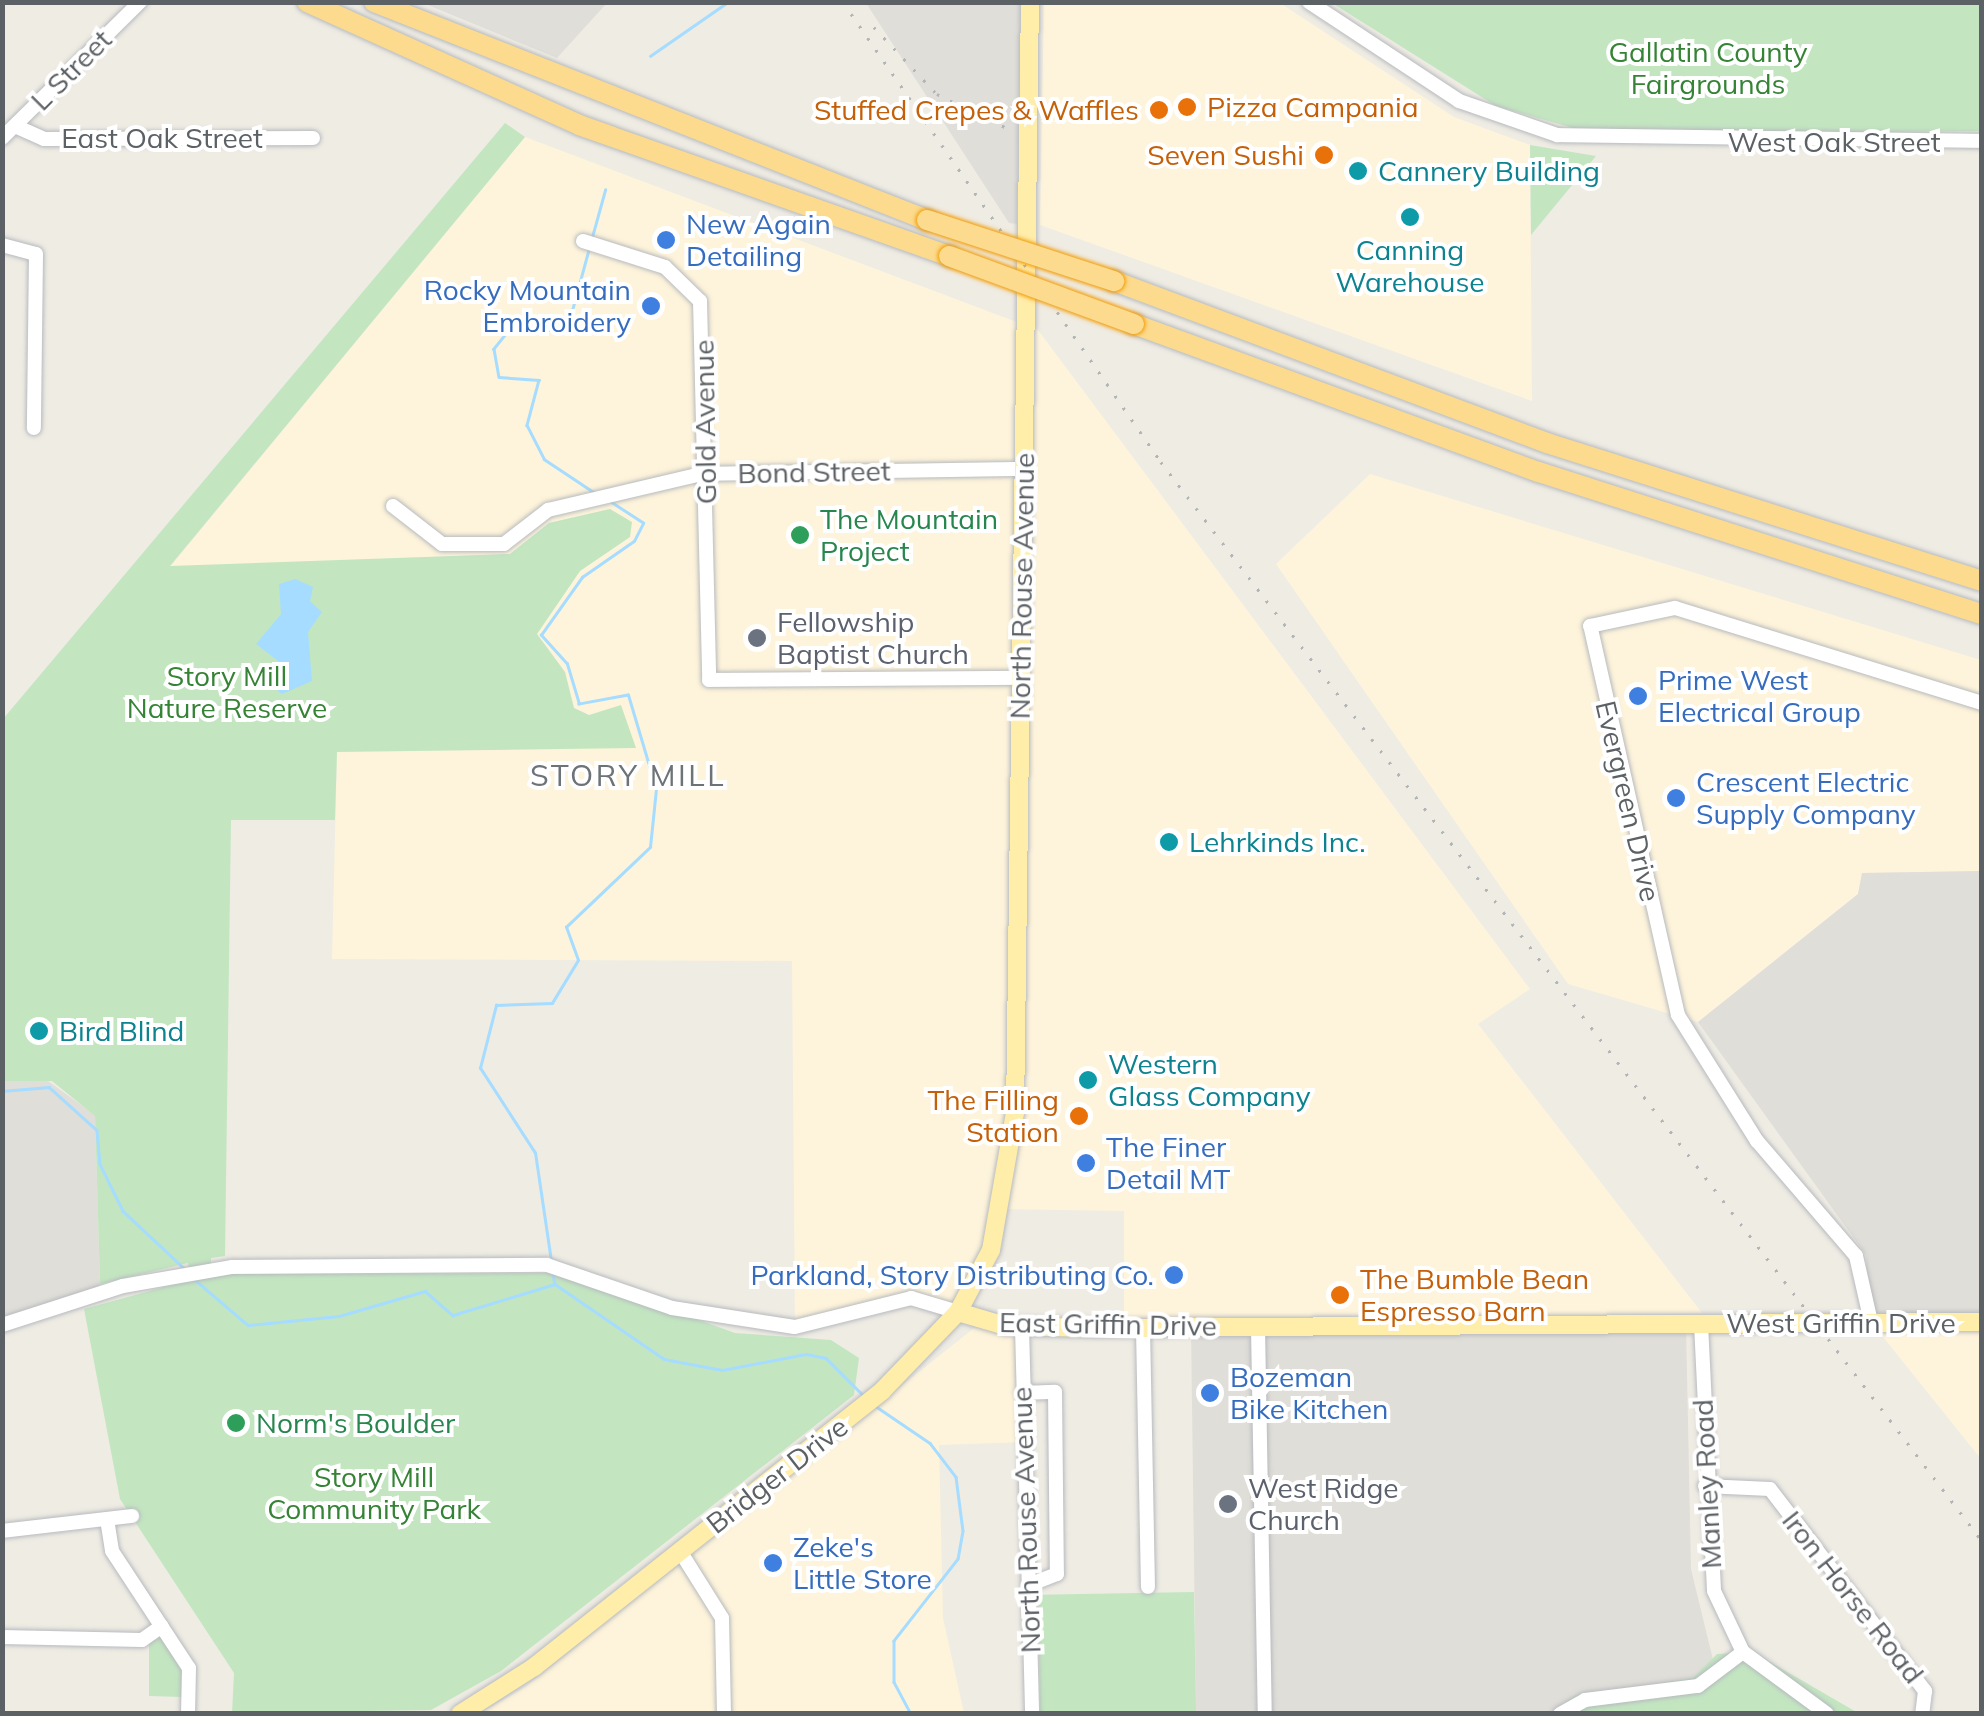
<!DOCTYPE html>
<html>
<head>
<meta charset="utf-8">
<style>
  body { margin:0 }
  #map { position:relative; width:1984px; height:1716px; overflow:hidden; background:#efece4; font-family:Mulish,sans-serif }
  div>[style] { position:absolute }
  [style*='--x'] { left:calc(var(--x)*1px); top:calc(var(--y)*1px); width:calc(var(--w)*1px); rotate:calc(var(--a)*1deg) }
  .commercial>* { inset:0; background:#fef4db }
  .industrial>* { inset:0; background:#e0ded9 }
  .green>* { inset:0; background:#c3e6c1; transform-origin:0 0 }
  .water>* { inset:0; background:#a5dcff }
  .stream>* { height:2.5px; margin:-1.25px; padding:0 1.25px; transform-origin:1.25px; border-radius:1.25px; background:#a5dcff }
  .roads { filter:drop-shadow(0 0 2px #b7babe) drop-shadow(0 0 2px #b7babe) }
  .minor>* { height:14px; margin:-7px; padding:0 7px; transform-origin:7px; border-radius:7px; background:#fff }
  .major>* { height:18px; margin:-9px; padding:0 9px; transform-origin:9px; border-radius:9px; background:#ffedaa }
  .highway>* { height:20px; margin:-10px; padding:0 10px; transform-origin:10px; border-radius:10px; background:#fcdb8e }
  .rail>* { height:2.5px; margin-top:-1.25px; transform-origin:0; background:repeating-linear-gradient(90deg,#b3b4b5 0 2.5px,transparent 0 14.5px) }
  .bridges { filter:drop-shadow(0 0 2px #f29b01) drop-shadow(0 0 2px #f29b01) }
  .highway-bridge>* { height:20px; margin:-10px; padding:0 10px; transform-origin:10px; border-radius:10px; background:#fcdb8e }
  .dots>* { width:28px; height:28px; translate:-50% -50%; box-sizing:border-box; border:5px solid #fff; border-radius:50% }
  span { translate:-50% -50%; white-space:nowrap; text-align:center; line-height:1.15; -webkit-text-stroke:8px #fff; paint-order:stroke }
  .park-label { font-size:28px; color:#358335 }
  .street-label { font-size:28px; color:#5c6165 }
  .food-label { font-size:28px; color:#c56008 }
  .left { translate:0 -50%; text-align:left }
  .right { translate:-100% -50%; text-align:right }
  .culture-label { font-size:28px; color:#0d838f }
  .shop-label { font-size:28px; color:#366cbe }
  .leisure-label { font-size:28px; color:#27864d }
  .worship-label { font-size:28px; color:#5b616d }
  .neighbourhood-label { font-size:30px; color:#6d7377; letter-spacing:2.5px }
  .frame { position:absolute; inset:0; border:5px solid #5c6165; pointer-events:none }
</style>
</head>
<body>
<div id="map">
  <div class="commercial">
    <div style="clip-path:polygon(1044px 3px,1280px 3px,1454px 117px,1530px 145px,1532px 401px,1040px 225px)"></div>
    <div style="clip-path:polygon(525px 137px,1038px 330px,1530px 989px,1478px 1024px,1702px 1313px,1124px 1328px,1124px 1211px,1005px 1209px,958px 1312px,930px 1300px,795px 1327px,792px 961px,332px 959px,337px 752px,589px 715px,574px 708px,565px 672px,537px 634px,580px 571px,630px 537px,610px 509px,549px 523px,510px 554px,170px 567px)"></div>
    <div style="clip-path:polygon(1370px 474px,1981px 660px,1981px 871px,1862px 873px,1858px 894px,1698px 1022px,1568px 984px,1276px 564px)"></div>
    <div style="clip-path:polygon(984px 1320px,1022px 1327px,1027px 1442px,939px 1445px,943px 1618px,964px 1713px,478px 1714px,523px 1689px)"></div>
    <div style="clip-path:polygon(1871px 1322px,1981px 1322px,1981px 1459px)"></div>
  </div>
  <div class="industrial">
    <div style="clip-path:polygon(423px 3px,607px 3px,557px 58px)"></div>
    <div style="clip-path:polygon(866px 3px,1021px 3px,1017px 224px,1009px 223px)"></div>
    <div style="clip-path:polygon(1981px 871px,1981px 1322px,1871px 1322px,1866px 1255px,1698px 1022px,1858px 894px,1862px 873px)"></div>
    <div style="clip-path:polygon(3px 1081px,48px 1081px,95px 1115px,100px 1284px,84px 1306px,3px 1331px)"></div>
    <div style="clip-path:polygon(1686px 1324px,1691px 1569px,1714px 1664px,1693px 1678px,1575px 1695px,1550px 1713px,1196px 1713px,1191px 1327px)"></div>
  </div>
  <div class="green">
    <div style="clip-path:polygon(1332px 3px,1981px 3px,1981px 131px,1594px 134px,1496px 106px)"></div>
    <div style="clip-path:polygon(505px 123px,525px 137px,170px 566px,510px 554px,549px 523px,610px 509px,632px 522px,630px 537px,580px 571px,537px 634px,565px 672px,574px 708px,589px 715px,621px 705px,636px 748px,337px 752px,335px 820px,231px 820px,225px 1256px,211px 1258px,211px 1274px,568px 1273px,735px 1333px,831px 1340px,859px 1358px,854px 1395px,501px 1671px,431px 1710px,232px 1713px,234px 1673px,120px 1499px,84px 1309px,190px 1280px,188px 1263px,100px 1284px,95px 1116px,52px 1081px,3px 1081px,3px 719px)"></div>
    <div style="clip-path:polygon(1530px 145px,1596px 156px,1531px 235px)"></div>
    <div style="left:1194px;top:1592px;width:121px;height:156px;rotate:89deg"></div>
    <div style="clip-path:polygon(160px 1636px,183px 1670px,182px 1697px,149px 1696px,149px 1644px)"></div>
    <div style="clip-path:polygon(1753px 1652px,1858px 1713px,1550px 1714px,1575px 1695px,1693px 1678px,1717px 1654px)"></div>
  </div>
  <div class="water">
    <div style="clip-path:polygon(295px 579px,313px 587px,310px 601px,322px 612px,308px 632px,312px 681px,282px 694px,273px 687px,282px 664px,256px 644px,281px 614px,279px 584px)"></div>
  </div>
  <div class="stream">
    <div style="--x:736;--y:2;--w:40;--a:0"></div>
    <div style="--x:650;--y:56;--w:95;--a:-34.7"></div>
    <div style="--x:592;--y:237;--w:49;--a:-74.5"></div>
    <div style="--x:589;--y:250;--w:84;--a:105.2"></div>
    <div style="--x:567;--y:331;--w:57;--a:-178"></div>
    <div style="--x:510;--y:329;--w:26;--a:129"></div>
    <div style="--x:494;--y:349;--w:28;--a:80"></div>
    <div style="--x:499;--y:377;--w:40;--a:4.3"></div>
    <div style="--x:539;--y:380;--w:47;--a:104.9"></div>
    <div style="--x:527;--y:425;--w:38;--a:63"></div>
    <div style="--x:544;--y:459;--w:61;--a:33.7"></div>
    <div style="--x:2;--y:1091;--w:47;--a:-4.9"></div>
    <div style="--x:49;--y:1087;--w:64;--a:41.9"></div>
    <div style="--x:97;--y:1130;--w:34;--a:85"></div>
    <div style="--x:100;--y:1164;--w:52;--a:63.9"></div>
    <div style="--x:123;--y:1211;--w:86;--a:43.1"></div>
    <div style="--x:551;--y:1261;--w:109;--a:-98.4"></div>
    <div style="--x:535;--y:1153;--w:101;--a:-122.9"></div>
    <div style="--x:480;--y:1068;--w:65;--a:-75.7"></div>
    <div style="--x:496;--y:1005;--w:56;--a:-2"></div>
    <div style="--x:552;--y:1003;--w:50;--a:-58.8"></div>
    <div style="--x:578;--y:960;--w:35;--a:-110"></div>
    <div style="--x:566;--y:927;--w:116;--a:-43.6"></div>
    <div style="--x:650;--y:847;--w:58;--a:-84.1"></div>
    <div style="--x:656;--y:789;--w:98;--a:-106.6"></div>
    <div style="--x:628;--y:695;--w:50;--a:169.6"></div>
    <div style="--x:579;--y:704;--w:42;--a:-106.7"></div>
    <div style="--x:567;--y:664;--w:39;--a:-132"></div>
    <div style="--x:541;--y:635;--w:71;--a:-54.7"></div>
    <div style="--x:582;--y:577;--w:63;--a:-34.7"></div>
    <div style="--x:634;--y:541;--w:20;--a:-63"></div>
    <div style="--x:643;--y:523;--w:38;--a:-147"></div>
    <div style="--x:553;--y:1274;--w:10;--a:79"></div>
    <div style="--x:194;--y:1279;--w:71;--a:40.4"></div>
    <div style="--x:248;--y:1325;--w:91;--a:-5.6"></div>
    <div style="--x:339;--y:1316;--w:90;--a:-16.2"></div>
    <div style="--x:425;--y:1291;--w:37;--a:41"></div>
    <div style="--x:453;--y:1315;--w:107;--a:-16.9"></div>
    <div style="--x:555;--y:1284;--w:132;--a:34.5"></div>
    <div style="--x:664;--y:1359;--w:59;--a:10.7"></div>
    <div style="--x:722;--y:1370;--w:86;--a:-10.8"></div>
    <div style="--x:806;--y:1354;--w:20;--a:11"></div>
    <div style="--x:826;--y:1358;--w:52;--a:45"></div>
    <div style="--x:877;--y:1407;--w:64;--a:34.2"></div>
    <div style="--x:930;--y:1443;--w:43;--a:52.6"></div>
    <div style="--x:956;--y:1477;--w:54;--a:82.6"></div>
    <div style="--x:963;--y:1531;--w:28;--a:100"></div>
    <div style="--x:958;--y:1559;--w:104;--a:128"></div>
    <div style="--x:894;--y:1641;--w:41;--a:90"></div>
    <div style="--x:894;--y:1682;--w:36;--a:62"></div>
  </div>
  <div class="roads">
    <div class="minor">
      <div style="--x:1309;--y:2;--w:180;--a:33.4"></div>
      <div style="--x:1459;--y:101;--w:104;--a:19.1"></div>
      <div style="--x:1557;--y:135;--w:425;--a:0.8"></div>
      <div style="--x:15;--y:126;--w:32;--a:24"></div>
      <div style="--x:44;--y:139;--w:269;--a:-0.2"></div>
      <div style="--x:2;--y:138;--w:194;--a:-44.6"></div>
      <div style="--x:583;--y:241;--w:86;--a:17.6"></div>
      <div style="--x:665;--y:267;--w:49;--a:44.2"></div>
      <div style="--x:700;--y:301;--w:379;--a:88.6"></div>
      <div style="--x:709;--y:680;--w:313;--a:-0.4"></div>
      <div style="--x:2;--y:245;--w:35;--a:15"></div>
      <div style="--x:36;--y:254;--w:174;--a:90.7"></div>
      <div style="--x:393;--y:506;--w:62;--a:37.8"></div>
      <div style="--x:442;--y:544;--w:62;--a:0"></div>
      <div style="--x:504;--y:544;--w:56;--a:-37.7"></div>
      <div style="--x:548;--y:510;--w:157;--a:-13.2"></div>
      <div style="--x:701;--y:474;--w:323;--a:-0.9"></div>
      <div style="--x:1871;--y:1322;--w:68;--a:-102.8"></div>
      <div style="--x:1856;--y:1256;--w:152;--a:-130.7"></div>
      <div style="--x:1757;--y:1141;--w:149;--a:-122.1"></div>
      <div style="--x:1678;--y:1015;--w:399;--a:-102.7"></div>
      <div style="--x:1590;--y:626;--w:87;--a:-12"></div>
      <div style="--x:1675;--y:608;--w:321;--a:17.2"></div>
      <div style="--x:1701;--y:1324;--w:267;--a:87.2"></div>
      <div style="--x:1714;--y:1591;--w:68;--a:64.6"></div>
      <div style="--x:1743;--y:1652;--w:104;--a:36.4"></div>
      <div style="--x:2;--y:1325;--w:127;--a:-17.9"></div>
      <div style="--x:123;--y:1286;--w:111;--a:-9.9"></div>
      <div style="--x:232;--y:1267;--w:315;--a:-0.4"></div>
      <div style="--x:547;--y:1265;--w:132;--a:19"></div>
      <div style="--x:672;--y:1308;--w:124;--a:8.8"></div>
      <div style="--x:795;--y:1327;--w:120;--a:-14"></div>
      <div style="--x:911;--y:1298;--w:49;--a:16.6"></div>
      <div style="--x:1022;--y:1327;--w:387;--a:88.5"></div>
      <div style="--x:1258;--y:1327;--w:387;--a:89"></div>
      <div style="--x:1143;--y:1328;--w:259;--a:88.9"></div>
      <div style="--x:1022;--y:1393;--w:33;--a:-2"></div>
      <div style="--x:1055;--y:1392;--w:182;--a:89.4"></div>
      <div style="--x:1057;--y:1574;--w:31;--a:159"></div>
      <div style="--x:1705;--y:1486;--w:65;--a:2.6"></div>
      <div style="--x:1770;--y:1489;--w:255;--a:52.5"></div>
      <div style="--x:1925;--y:1691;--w:23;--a:97"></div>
      <div style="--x:107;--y:1519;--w:32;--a:81"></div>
      <div style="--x:112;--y:1551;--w:140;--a:56.7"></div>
      <div style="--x:189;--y:1668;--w:46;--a:91.2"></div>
      <div style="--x:2;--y:1531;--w:131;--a:-6.6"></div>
      <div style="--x:680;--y:1551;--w:79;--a:57.9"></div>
      <div style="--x:722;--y:1618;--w:96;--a:88.8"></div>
      <div style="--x:2;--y:1637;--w:140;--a:1.2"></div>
      <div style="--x:142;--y:1640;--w:24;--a:-35"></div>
      <div style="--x:1560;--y:1714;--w:29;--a:-29"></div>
      <div style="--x:1585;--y:1700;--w:114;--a:-7.1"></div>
      <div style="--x:1698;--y:1686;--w:56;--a:-37.1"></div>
    </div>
    <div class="major">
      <div style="--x:958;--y:1312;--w:50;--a:16.3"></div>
      <div style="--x:1006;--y:1326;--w:88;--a:1.3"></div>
      <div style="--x:1094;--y:1328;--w:888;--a:-0.39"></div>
      <div style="--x:460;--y:1714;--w:88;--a:-32.4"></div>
      <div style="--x:534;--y:1667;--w:444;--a:-38.4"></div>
      <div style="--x:882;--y:1391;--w:110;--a:-46.1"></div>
      <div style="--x:958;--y:1312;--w:70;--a:-62"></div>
      <div style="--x:991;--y:1250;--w:139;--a:-80.1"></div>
      <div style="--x:1015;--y:1113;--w:1111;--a:-89.23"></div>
    </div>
    <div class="highway">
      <div style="--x:307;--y:2;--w:299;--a:24.3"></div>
      <div style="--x:579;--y:125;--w:393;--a:19.5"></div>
      <div style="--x:374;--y:2;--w:594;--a:21.52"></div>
      <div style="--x:1114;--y:281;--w:462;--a:20.5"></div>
      <div style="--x:1547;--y:443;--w:456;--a:17.6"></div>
      <div style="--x:1134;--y:324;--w:431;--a:20.1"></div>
      <div style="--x:1539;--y:472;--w:465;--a:17.8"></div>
    </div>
  </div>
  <div class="rail">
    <div style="--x:843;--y:2;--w:559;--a:55.34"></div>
    <div style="--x:1161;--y:462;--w:1356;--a:52.73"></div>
    <div style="--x:874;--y:27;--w:92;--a:46.8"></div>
    <div style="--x:937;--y:94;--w:82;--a:25.9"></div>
  </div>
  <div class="bridges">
    <div class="highway-bridge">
      <div style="--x:927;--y:220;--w:197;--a:18.1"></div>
      <div style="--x:949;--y:256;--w:197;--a:20.2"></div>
    </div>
  </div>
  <div class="dots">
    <div style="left:1187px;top:107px;background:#e8710a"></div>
    <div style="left:1159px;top:110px;background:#e8710a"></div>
    <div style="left:1324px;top:155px;background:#e8710a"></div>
    <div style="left:1358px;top:171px;background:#0f9aa8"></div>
    <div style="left:1410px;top:217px;background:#0f9aa8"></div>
    <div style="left:666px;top:240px;background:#3f7fe0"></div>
    <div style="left:651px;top:306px;background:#3f7fe0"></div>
    <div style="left:800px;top:535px;background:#2e9e5b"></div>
    <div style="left:757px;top:638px;background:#6b7280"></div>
    <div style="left:1638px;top:696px;background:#3f7fe0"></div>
    <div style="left:1676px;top:798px;background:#3f7fe0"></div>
    <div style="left:1169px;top:842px;background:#0f9aa8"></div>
    <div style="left:39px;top:1031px;background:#0f9aa8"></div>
    <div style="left:1088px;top:1080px;background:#0f9aa8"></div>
    <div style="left:1079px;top:1116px;background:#e8710a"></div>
    <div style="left:1086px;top:1163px;background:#3f7fe0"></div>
    <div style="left:1174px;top:1275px;background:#3f7fe0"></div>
    <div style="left:1340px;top:1295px;background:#e8710a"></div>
    <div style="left:1210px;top:1393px;background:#3f7fe0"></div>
    <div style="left:236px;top:1423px;background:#2e9e5b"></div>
    <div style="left:1228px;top:1504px;background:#6b7280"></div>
    <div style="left:773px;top:1563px;background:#3f7fe0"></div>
  </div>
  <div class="park-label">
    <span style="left:1708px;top:68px">Gallatin County<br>Fairgrounds</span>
    <span style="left:227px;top:692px">Story Mill<br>Nature Reserve</span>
    <span style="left:374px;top:1493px">Story Mill<br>Community Park</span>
  </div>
  <div class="street-label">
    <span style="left:71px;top:70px;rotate:-45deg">L Street</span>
    <span style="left:162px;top:138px">East Oak Street</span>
    <span style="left:1834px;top:142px">West Oak Street</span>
    <span style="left:705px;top:422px;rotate:-91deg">Gold Avenue</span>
    <span style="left:814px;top:472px;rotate:-1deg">Bond Street</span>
    <span style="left:1022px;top:586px;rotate:-89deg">North Rouse Avenue</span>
    <span style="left:1628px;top:801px;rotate:77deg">Evergreen Drive</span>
    <span style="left:1841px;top:1323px">West Griffin Drive</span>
    <span style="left:1108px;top:1324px;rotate:1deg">East Griffin Drive</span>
    <span style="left:777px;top:1475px;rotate:-38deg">Bridger Drive</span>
    <span style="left:1707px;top:1484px;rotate:-93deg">Manley Road</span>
    <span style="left:1026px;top:1520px;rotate:-92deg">North Rouse Avenue</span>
    <span style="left:1853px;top:1597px;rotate:52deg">Iron Horse Road</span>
  </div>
  <div class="food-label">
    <span class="left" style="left:1207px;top:107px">Pizza Campania</span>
    <span class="right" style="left:1139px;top:110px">Stuffed Crepes &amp; Waffles</span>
    <span class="right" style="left:1304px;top:155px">Seven Sushi</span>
    <span class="right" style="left:1059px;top:1116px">The Filling<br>Station</span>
    <span class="left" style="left:1360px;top:1295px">The Bumble Bean<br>Espresso Barn</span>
  </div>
  <div class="culture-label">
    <span class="left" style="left:1378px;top:171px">Cannery Building</span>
    <span style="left:1410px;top:266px">Canning<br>Warehouse</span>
    <span class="left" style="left:1189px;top:842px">Lehrkinds Inc.</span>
    <span class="left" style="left:59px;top:1031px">Bird Blind</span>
    <span class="left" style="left:1108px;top:1080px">Western<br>Glass Company</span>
  </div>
  <div class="shop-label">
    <span class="left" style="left:686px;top:240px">New Again<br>Detailing</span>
    <span class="right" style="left:631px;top:306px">Rocky Mountain<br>Embroidery</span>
    <span class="left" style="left:1658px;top:696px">Prime West<br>Electrical Group</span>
    <span class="left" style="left:1696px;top:798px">Crescent Electric<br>Supply Company</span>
    <span class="left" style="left:1106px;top:1163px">The Finer<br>Detail MT</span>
    <span class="right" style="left:1154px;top:1275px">Parkland, Story Distributing Co.</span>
    <span class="left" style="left:1230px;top:1393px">Bozeman<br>Bike Kitchen</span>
    <span class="left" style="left:793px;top:1563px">Zeke's<br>Little Store</span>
  </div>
  <div class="leisure-label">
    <span class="left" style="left:820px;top:535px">The Mountain<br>Project</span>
    <span class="left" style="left:256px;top:1423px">Norm's Boulder</span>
  </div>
  <div class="worship-label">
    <span class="left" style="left:777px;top:638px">Fellowship<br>Baptist Church</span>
    <span class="left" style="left:1248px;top:1504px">West Ridge<br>Church</span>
  </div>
  <div class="neighbourhood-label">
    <span style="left:628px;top:775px">STORY MILL</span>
  </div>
  <div class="frame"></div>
</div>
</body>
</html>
